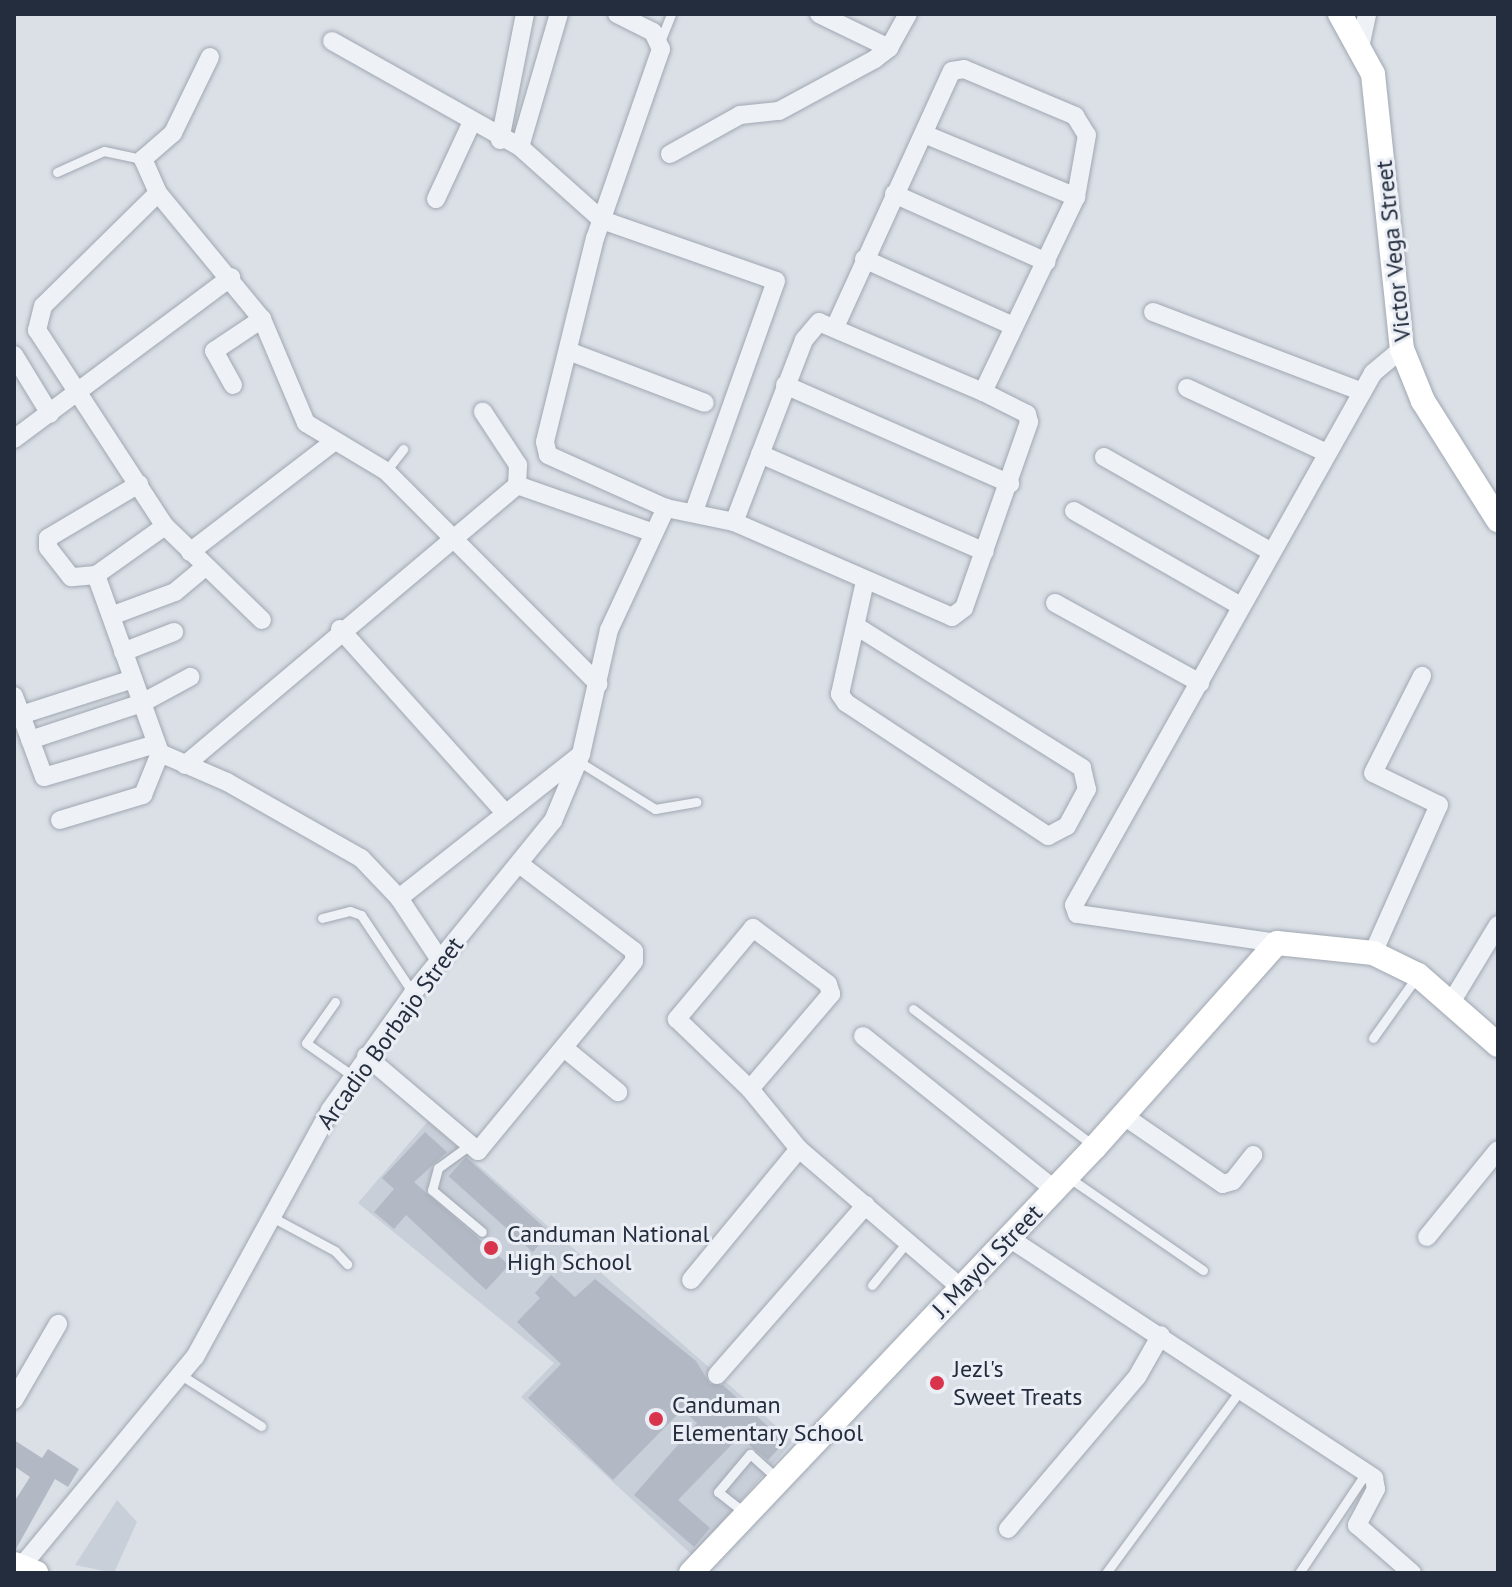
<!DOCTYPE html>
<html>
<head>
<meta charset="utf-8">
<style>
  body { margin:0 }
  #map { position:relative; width:1512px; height:1587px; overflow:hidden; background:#dbe0e7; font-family:"PT Sans",sans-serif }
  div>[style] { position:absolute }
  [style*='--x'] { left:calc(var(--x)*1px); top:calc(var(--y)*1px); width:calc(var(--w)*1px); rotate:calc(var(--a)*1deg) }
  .built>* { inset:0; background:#c9cfd9 }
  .building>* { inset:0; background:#b2b9c4; transform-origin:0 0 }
  .roads { filter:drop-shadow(0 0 2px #a0a7b1) drop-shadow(0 0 2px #a0a7b1) }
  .lane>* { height:9px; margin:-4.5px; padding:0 4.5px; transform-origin:4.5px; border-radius:4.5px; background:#eef1f5 }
  .street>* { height:18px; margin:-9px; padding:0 9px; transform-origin:9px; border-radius:9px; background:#eef1f5 }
  .secondary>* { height:24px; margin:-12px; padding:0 12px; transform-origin:12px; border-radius:12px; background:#fff }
  .dots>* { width:22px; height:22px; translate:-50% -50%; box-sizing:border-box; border:4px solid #ebeff5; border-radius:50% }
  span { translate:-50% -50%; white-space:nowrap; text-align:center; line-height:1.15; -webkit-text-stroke:6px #ebeff5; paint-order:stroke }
  .street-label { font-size:24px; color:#242d3e }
  .poi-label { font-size:24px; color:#242d3e }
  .left { translate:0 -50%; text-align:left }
  .frame { position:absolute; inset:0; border:16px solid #242d3e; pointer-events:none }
</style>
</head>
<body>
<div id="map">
  <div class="built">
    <div style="clip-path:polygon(428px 1121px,793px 1441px,693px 1556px,521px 1397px,554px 1363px,358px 1203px)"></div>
    <div style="clip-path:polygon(117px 1500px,137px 1522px,114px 1573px,75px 1565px)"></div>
  </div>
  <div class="building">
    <div style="clip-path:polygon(425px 1132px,447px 1152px,414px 1182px,509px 1265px,486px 1290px,406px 1215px,394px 1229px,374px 1212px,394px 1189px,382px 1178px)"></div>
    <div style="left:466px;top:1157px;width:113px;height:26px;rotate:42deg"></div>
    <div style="clip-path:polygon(551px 1275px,575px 1297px,595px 1279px,696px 1361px,710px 1384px,723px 1385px,785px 1442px,768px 1460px,739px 1437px,678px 1500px,710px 1528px,694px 1547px,634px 1495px,697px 1423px,682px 1410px,613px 1480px,528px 1398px,561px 1364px,517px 1322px,540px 1298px,535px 1293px)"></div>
    <div style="clip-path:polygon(14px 1440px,42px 1458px,48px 1449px,79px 1469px,68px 1487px,55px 1479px,16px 1549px,14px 1502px,30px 1477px,14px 1466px)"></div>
  </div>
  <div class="roads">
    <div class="lane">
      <div style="--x:661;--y:39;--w:27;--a:-68"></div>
      <div style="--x:57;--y:172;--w:51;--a:-24.1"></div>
      <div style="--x:104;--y:151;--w:40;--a:12"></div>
      <div style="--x:386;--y:471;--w:28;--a:-52"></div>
      <div style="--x:578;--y:761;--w:91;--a:31.9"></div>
      <div style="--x:655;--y:809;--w:42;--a:-9.7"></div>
      <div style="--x:322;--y:918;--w:29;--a:-14"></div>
      <div style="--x:350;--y:911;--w:12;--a:20"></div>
      <div style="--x:361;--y:915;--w:94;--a:56.3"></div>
      <div style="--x:335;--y:1002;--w:50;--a:125.3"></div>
      <div style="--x:306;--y:1043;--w:57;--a:35.1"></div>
      <div style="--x:913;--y:1009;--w:226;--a:37.1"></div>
      <div style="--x:1373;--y:1038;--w:77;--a:-54.5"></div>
      <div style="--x:471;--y:1144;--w:41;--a:144"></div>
      <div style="--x:438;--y:1168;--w:23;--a:105"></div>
      <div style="--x:432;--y:1190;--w:65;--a:40"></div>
      <div style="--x:1068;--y:1177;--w:164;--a:34.6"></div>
      <div style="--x:270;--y:1216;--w:74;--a:28.3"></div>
      <div style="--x:335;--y:1251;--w:18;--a:47"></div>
      <div style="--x:872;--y:1285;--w:57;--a:-50.7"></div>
      <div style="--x:181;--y:1375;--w:95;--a:32.5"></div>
      <div style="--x:745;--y:1513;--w:34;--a:-142"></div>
      <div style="--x:718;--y:1492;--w:50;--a:-49.9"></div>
      <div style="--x:750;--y:1454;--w:38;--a:42"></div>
      <div style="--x:1106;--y:1573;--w:228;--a:-53.7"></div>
      <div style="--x:1299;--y:1573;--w:120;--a:-56.2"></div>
    </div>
    <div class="street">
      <div style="--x:617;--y:14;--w:40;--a:26.6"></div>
      <div style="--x:653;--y:32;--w:19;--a:65"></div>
      <div style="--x:661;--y:49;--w:200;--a:109.2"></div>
      <div style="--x:595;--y:238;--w:210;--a:103.8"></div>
      <div style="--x:545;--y:442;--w:13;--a:77"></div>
      <div style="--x:548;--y:455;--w:129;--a:24.2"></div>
      <div style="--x:666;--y:508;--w:69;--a:11.6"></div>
      <div style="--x:734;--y:522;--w:238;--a:23.5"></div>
      <div style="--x:952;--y:617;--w:15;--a:-37"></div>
      <div style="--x:964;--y:608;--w:197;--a:-70.7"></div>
      <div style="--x:1029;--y:422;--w:8;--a:-104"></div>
      <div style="--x:1027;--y:414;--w:49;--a:-153.4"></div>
      <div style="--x:983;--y:392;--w:178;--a:-156.9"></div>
      <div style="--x:819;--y:322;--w:23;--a:130"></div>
      <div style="--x:804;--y:340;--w:195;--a:111"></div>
      <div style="--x:819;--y:14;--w:78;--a:25.9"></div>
      <div style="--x:332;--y:41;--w:216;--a:29.4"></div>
      <div style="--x:520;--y:147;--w:110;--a:41.7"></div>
      <div style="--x:602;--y:220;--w:184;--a:19.3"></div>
      <div style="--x:776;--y:281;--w:242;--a:109.6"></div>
      <div style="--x:1361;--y:43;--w:30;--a:-78"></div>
      <div style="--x:210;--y:57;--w:85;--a:116"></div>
      <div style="--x:173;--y:133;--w:40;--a:139"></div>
      <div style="--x:143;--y:159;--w:37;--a:66"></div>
      <div style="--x:158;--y:193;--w:163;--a:50.5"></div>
      <div style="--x:262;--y:319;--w:113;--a:67.1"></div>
      <div style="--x:306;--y:423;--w:93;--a:31"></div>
      <div style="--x:386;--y:471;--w:301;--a:45.1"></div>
      <div style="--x:924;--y:134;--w:165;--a:22.5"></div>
      <div style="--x:500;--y:140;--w:128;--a:-78.8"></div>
      <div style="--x:520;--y:147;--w:139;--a:-73.7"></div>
      <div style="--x:670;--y:154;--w:80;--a:-29.1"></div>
      <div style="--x:740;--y:115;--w:39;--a:-6"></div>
      <div style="--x:779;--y:111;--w:109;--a:-28.4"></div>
      <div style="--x:875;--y:59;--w:18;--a:-38"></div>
      <div style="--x:889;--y:48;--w:39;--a:-61"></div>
      <div style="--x:158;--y:193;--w:161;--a:135.5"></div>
      <div style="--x:43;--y:306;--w:25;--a:104"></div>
      <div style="--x:37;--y:330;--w:234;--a:56.9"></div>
      <div style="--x:165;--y:526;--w:135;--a:44.1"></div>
      <div style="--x:894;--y:194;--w:167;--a:24"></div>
      <div style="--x:436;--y:199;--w:83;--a:-65"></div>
      <div style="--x:864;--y:259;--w:163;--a:24.2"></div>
      <div style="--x:1153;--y:312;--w:224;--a:20.9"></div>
      <div style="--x:836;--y:325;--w:279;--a:-65.5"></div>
      <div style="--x:952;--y:71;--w:12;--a:-9"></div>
      <div style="--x:964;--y:69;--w:121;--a:22.9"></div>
      <div style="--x:1075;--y:116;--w:22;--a:58"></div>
      <div style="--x:1087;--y:135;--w:63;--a:100.1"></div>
      <div style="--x:1076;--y:197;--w:216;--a:115.5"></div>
      <div style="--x:571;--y:352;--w:143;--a:20.8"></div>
      <div style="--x:14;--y:355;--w:69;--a:58.6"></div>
      <div style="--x:233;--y:385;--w:39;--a:-119"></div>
      <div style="--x:214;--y:351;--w:58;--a:-33.7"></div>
      <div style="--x:785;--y:385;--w:246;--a:23.7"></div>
      <div style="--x:1187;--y:388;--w:154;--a:24.9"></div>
      <div style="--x:14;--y:439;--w:271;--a:-36.7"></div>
      <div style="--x:760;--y:454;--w:245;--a:23.5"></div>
      <div style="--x:1104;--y:457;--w:191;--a:29.5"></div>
      <div style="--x:517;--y:485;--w:142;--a:19.3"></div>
      <div style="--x:1074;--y:511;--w:190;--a:29.7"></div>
      <div style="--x:165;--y:526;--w:85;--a:144.6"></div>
      <div style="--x:96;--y:575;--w:189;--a:70.2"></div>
      <div style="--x:160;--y:753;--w:73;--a:23.4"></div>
      <div style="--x:227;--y:782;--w:154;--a:29.6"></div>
      <div style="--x:361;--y:858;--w:55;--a:46.5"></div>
      <div style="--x:399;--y:898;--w:74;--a:56.5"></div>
      <div style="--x:190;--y:552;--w:179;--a:-37.5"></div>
      <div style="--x:96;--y:575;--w:25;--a:175"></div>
      <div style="--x:71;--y:577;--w:37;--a:-128"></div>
      <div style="--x:48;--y:548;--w:10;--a:-90"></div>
      <div style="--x:48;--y:538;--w:106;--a:-30.7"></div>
      <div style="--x:1055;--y:603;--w:166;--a:28.9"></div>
      <div style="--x:111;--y:616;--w:68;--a:-20.6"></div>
      <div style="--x:175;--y:592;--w:40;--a:-40"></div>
      <div style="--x:856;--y:626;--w:267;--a:32.1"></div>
      <div style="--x:1082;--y:768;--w:22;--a:77"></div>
      <div style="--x:1087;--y:789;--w:42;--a:118.4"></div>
      <div style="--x:1067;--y:826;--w:21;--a:152"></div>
      <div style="--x:1048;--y:836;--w:242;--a:-146.6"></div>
      <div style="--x:846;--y:703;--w:11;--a:-124"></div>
      <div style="--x:840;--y:694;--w:116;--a:-77.5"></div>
      <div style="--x:340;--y:629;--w:247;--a:48.1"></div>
      <div style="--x:123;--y:652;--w:55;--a:-21.4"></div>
      <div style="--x:14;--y:696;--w:86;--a:69.7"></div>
      <div style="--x:44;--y:777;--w:117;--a:-16.4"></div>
      <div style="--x:21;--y:715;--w:118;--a:-17.8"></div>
      <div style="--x:30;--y:740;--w:118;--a:-18.3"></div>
      <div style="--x:142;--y:703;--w:55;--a:-28.4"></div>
      <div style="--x:185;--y:765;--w:434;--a:-40.1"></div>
      <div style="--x:517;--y:485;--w:20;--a:-87"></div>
      <div style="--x:518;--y:465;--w:64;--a:-123.4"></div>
      <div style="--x:60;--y:820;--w:87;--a:-16.8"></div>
      <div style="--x:143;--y:795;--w:45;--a:-68"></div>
      <div style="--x:399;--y:898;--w:229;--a:-38.3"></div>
      <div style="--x:1277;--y:943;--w:202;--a:-171.7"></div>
      <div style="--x:1077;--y:914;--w:9;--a:-108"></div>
      <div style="--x:1074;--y:905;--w:610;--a:-60.66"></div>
      <div style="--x:1373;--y:373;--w:38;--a:-40"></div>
      <div style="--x:1373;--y:953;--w:162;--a:-66"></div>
      <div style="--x:1439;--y:805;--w:73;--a:-154.1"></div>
      <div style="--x:1373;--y:773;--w:109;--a:-63.2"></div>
      <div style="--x:1452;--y:1001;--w:89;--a:-58.8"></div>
      <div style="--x:863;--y:1036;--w:246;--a:38.7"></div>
      <div style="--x:564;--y:1048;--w:70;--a:39.2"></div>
      <div style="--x:366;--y:1056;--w:147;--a:40.3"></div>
      <div style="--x:478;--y:1151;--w:207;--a:-50.5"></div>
      <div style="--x:610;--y:991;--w:38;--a:-51"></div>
      <div style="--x:634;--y:961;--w:10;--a:-90"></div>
      <div style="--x:634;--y:951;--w:141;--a:-142.8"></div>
      <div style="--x:750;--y:1089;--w:125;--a:-49.5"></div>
      <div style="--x:831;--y:994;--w:10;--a:-107"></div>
      <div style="--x:828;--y:984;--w:94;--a:-143.3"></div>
      <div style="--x:753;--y:928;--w:119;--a:129.9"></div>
      <div style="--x:677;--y:1019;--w:101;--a:43.8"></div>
      <div style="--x:750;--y:1089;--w:77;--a:50.8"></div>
      <div style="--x:799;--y:1149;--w:213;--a:40.6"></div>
      <div style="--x:1124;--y:1116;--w:120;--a:34.5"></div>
      <div style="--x:1223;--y:1184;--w:10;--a:-17"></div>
      <div style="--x:1233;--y:1181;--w:33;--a:-52"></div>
      <div style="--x:1427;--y:1237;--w:112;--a:-50.8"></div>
      <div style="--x:1009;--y:1238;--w:437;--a:33.3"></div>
      <div style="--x:1374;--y:1478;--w:11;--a:80"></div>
      <div style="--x:1376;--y:1489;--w:41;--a:117.8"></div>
      <div style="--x:1357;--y:1525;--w:73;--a:41.1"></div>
      <div style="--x:691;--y:1280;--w:170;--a:-50.5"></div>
      <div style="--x:717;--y:1375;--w:226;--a:-48.8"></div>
      <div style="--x:14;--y:1400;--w:88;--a:-59.9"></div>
      <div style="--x:1008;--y:1529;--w:199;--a:-49.7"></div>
      <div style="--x:1137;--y:1377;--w:48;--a:-60.3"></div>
      <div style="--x:16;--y:1573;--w:281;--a:-50.4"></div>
      <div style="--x:195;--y:1357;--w:281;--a:-61.3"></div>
      <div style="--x:330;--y:1110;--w:143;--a:-54.6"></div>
      <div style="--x:413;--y:993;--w:222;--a:-50.9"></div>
      <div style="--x:553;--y:821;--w:73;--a:-67.3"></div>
      <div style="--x:581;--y:754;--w:127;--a:-77.3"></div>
      <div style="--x:609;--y:630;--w:135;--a:-65"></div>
    </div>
    <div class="secondary">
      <div style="--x:1340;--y:14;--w:68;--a:61.2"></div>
      <div style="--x:1373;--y:74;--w:277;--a:84"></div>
      <div style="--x:1402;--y:349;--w:56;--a:68"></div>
      <div style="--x:1423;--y:401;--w:141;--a:57.8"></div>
      <div style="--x:14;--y:1564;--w:24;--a:22"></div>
      <div style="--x:691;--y:1573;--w:587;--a:-46.52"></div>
      <div style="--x:1095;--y:1147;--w:273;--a:-48.3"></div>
      <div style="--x:1277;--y:943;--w:97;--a:5.9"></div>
      <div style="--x:1373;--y:953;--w:50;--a:26.1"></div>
      <div style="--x:1418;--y:975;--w:106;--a:41.2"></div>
    </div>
  </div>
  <div class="dots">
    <div style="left:491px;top:1248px;background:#d8344b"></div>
    <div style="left:937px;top:1383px;background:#d8344b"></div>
    <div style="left:656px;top:1419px;background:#d8344b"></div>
  </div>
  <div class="street-label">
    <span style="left:1393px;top:251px;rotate:-96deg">Victor Vega Street</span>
    <span style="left:390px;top:1033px;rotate:-54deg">Arcadio Borbajo Street</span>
    <span style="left:987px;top:1261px;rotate:-46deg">J. Mayol Street</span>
  </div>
  <div class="poi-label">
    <span class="left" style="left:507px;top:1248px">Canduman National<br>High School</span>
    <span class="left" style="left:953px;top:1383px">Jezl's<br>Sweet Treats</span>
    <span class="left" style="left:672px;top:1419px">Canduman<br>Elementary School</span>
  </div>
  <div class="frame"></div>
</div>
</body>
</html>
